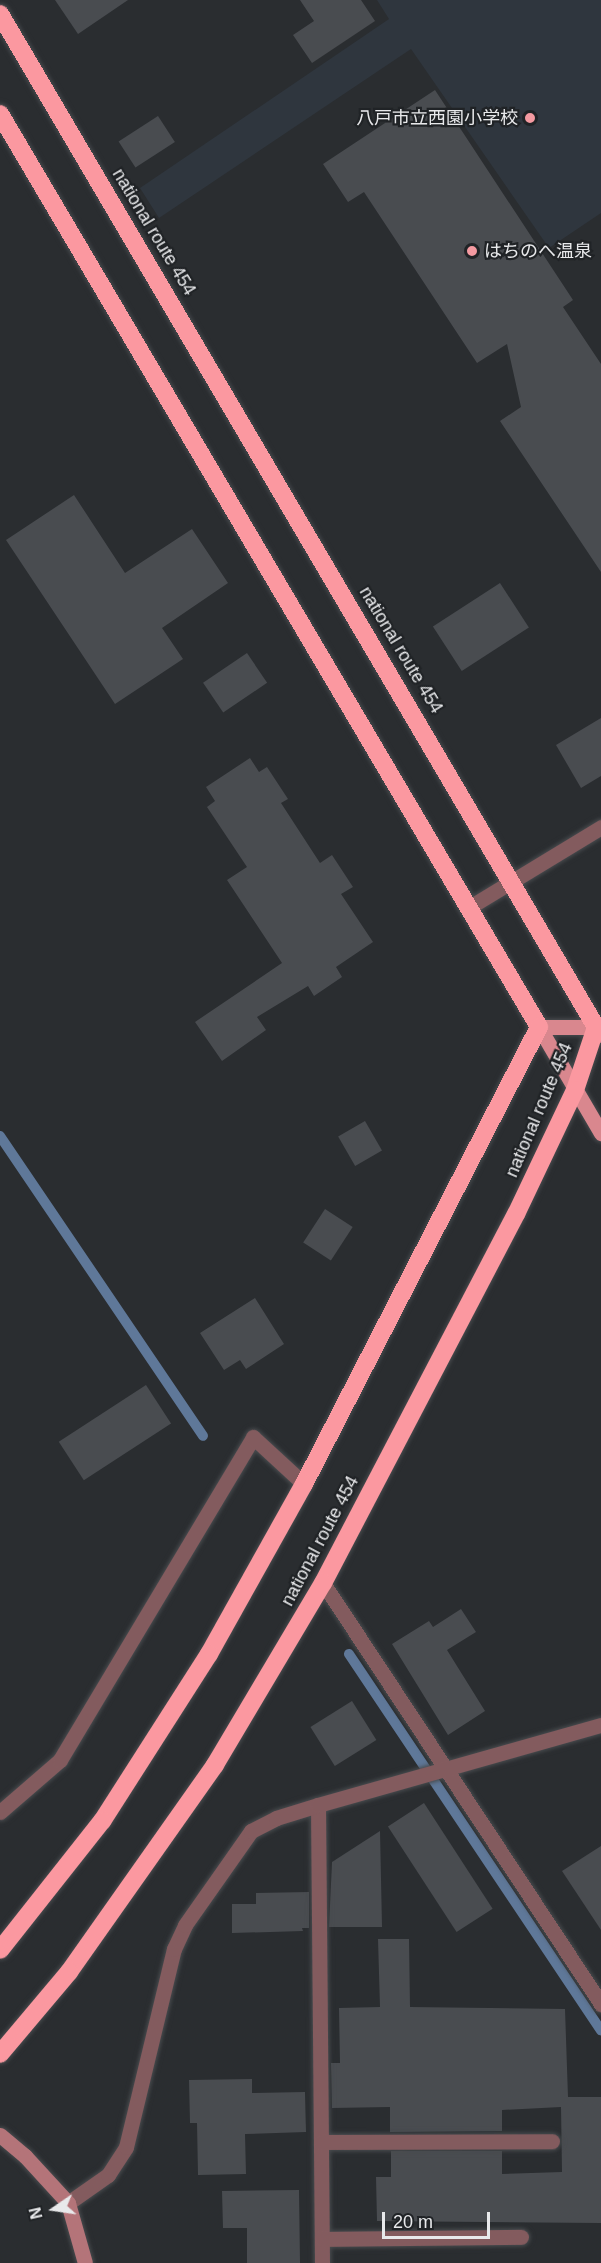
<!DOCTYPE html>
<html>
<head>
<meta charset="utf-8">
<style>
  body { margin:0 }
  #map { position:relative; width:601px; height:2263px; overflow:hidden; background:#2a2d30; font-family:Arial,"Noto Sans JP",sans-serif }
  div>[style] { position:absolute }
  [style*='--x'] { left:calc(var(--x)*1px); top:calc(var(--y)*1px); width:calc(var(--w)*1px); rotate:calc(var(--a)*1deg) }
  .built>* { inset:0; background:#2f363e }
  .stream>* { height:10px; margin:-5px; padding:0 5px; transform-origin:5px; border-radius:5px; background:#5f7899 }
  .building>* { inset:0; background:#494c50; transform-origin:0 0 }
  .roads { filter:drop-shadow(0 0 2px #484b4e) drop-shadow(0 0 2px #484b4e) }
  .street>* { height:15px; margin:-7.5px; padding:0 7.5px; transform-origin:7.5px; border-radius:7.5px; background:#835b5e }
  .secondary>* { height:15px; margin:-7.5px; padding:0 7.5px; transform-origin:7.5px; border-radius:7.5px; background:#b47479 }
  .primary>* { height:15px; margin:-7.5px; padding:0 7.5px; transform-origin:7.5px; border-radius:7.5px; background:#d9878e }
  .highway>* { height:18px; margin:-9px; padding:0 9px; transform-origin:9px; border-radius:9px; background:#fb98a0 }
  .dots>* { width:16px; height:16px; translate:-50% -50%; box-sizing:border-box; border:3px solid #202326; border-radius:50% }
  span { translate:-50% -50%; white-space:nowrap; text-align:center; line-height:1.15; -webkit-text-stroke:4.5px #202326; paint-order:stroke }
  .poi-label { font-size:18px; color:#e8e9eb }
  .right { translate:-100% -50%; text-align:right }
  .left { translate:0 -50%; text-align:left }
  .street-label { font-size:18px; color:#e8e9eb }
  .north { position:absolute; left:24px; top:2179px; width:60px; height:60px; -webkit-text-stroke:4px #202326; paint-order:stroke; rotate:257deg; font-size:16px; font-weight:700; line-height:24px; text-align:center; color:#e8e9eb }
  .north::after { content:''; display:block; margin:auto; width:21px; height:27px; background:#e8e9eb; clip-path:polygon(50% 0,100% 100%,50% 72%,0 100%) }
  .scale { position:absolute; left:382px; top:2212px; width:108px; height:27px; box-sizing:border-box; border:3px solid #e8e9eb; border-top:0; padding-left:8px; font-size:18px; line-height:21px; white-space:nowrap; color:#e8e9eb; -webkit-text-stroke:4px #202326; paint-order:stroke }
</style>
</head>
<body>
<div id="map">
  <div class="built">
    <div style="clip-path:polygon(377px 0,601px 0,601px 213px,549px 248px,411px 49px,159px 218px,140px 188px,389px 19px)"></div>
  </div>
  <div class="stream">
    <div style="--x:0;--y:1136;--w:362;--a:55.9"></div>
    <div style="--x:349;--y:1654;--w:453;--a:56.2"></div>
  </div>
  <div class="building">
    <div style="clip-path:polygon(55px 0,128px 0,78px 34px)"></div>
    <div style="clip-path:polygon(300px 0,361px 0,375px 21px,312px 63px,293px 35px,314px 21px)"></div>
    <div style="clip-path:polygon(435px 90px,573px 300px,563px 307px,601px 364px,601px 572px,500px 421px,521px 407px,507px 344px,477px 363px,364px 192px,348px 202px,323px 164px)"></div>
    <div style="left:158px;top:116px;width:31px;height:47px;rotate:57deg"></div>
    <div style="clip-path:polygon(74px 495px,125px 573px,192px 529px,228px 583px,162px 628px,183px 659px,115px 704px,6px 540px)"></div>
    <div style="left:500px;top:583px;width:53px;height:80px;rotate:57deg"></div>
    <div style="left:247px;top:653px;width:36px;height:53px;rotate:56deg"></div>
    <div style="clip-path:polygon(601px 718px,601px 776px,581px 788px,556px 745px)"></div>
    <div style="clip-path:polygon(250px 758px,259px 772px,267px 767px,288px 799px,281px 803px,320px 863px,332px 855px,353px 887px,341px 894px,373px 942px,336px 967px,342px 977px,314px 996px,308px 986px,257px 1017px,266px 1030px,222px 1061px,195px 1022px,282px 963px,227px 880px,247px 867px,207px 807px,215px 801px,206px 787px)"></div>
    <div style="left:365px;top:1121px;width:34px;height:31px;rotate:60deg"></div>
    <div style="left:325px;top:1209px;width:33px;height:40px;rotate:33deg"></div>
    <div style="clip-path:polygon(255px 1298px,284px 1344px,246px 1369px,240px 1360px,224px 1370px,200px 1333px)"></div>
    <div style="left:146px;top:1385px;width:46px;height:104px;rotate:57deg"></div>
    <div style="clip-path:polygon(461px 1609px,476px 1632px,447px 1650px,485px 1711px,448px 1735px,392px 1644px,429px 1621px,433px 1627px)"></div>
    <div style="left:352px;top:1701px;width:46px;height:49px;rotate:58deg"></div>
    <div style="left:424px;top:1803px;width:126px;height:43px;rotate:57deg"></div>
    <div style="clip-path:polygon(380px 1831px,382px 1927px,329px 1927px,332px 1862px)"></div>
    <div style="clip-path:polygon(601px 1846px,601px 1930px,562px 1871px)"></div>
    <div style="clip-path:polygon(309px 1892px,309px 1928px,302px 1928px,303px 1931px,232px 1933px,232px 1904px,256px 1904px,256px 1893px)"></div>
    <div style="clip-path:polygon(378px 1939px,409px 1939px,410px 2007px,565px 2009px,568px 2097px,601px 2097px,601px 2223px,377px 2221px,376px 2177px,391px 2177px,391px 2151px,502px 2151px,502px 2174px,562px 2172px,561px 2107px,502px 2110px,502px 2131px,390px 2132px,390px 2107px,332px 2108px,331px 2063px,340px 2063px,339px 2008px,380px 2007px)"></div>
    <div style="clip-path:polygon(252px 2079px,252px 2093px,305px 2092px,306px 2132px,245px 2134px,246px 2174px,198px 2175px,197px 2123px,190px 2123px,189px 2080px)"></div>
    <div style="clip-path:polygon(299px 2190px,300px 2263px,247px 2263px,247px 2228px,223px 2228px,222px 2191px)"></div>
  </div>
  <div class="roads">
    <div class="street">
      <div style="--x:468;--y:908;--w:156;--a:-31.3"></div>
      <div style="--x:323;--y:1583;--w:505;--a:56.56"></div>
      <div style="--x:318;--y:1805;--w:458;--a:89.5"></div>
      <div style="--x:0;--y:1812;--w:79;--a:-40.9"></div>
      <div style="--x:60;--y:1760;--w:376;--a:-59.1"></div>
      <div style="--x:253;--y:1437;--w:69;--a:42.7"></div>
      <div style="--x:321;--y:2142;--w:231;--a:-0.2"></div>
      <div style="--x:68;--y:2203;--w:49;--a:-35"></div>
      <div style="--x:108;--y:2175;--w:33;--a:-57"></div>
      <div style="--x:126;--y:2147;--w:204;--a:-76.4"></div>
      <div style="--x:174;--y:1949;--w:26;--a:-65"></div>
      <div style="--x:185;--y:1925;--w:115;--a:-54.9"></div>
      <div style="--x:251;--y:1831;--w:28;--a:-27"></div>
      <div style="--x:276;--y:1818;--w:44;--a:-17.2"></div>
      <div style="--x:318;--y:1805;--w:294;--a:-15.8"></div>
      <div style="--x:322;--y:2239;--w:199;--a:-0.6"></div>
    </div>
    <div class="secondary">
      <div style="--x:0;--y:2135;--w:33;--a:40"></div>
      <div style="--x:25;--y:2156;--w:64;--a:47.5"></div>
      <div style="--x:68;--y:2203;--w:62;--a:74.2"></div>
    </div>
    <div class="primary">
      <div style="--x:539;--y:1027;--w:123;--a:59.7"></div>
      <div style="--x:539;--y:1027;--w:57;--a:0"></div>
      <div style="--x:596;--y:1027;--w:9;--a:58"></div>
    </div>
    <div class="highway">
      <div style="--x:0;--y:14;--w:1175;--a:59.53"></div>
      <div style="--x:596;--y:1027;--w:66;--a:108.4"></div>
      <div style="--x:575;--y:1090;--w:137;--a:115.4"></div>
      <div style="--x:516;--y:1214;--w:416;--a:117.6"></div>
      <div style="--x:323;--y:1583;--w:212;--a:120.7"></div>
      <div style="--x:215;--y:1765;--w:253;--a:125.2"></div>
      <div style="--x:69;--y:1972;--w:107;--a:130.1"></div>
      <div style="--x:0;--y:114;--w:1060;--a:59.44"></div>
      <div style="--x:539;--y:1027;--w:514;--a:117.21"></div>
      <div style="--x:304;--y:1484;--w:195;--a:119.2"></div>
      <div style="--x:209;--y:1654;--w:198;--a:122.6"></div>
      <div style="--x:102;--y:1821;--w:164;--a:128.3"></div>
    </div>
  </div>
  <div class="dots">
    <div style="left:530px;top:118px;background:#f49aa1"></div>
    <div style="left:472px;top:251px;background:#f49aa1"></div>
  </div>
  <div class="poi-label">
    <span class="right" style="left:518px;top:118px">八戸市立西園小学校</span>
    <span class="left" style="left:484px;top:251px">はちのへ温泉</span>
  </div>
  <div class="street-label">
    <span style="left:154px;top:232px;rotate:59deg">national route 454</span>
    <span style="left:401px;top:650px;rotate:59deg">national route 454</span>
    <span style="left:539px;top:1110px;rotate:-67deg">national route 454</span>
    <span style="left:320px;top:1541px;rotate:-62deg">national route 454</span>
  </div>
  <div class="north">N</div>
  <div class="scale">20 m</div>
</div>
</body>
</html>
